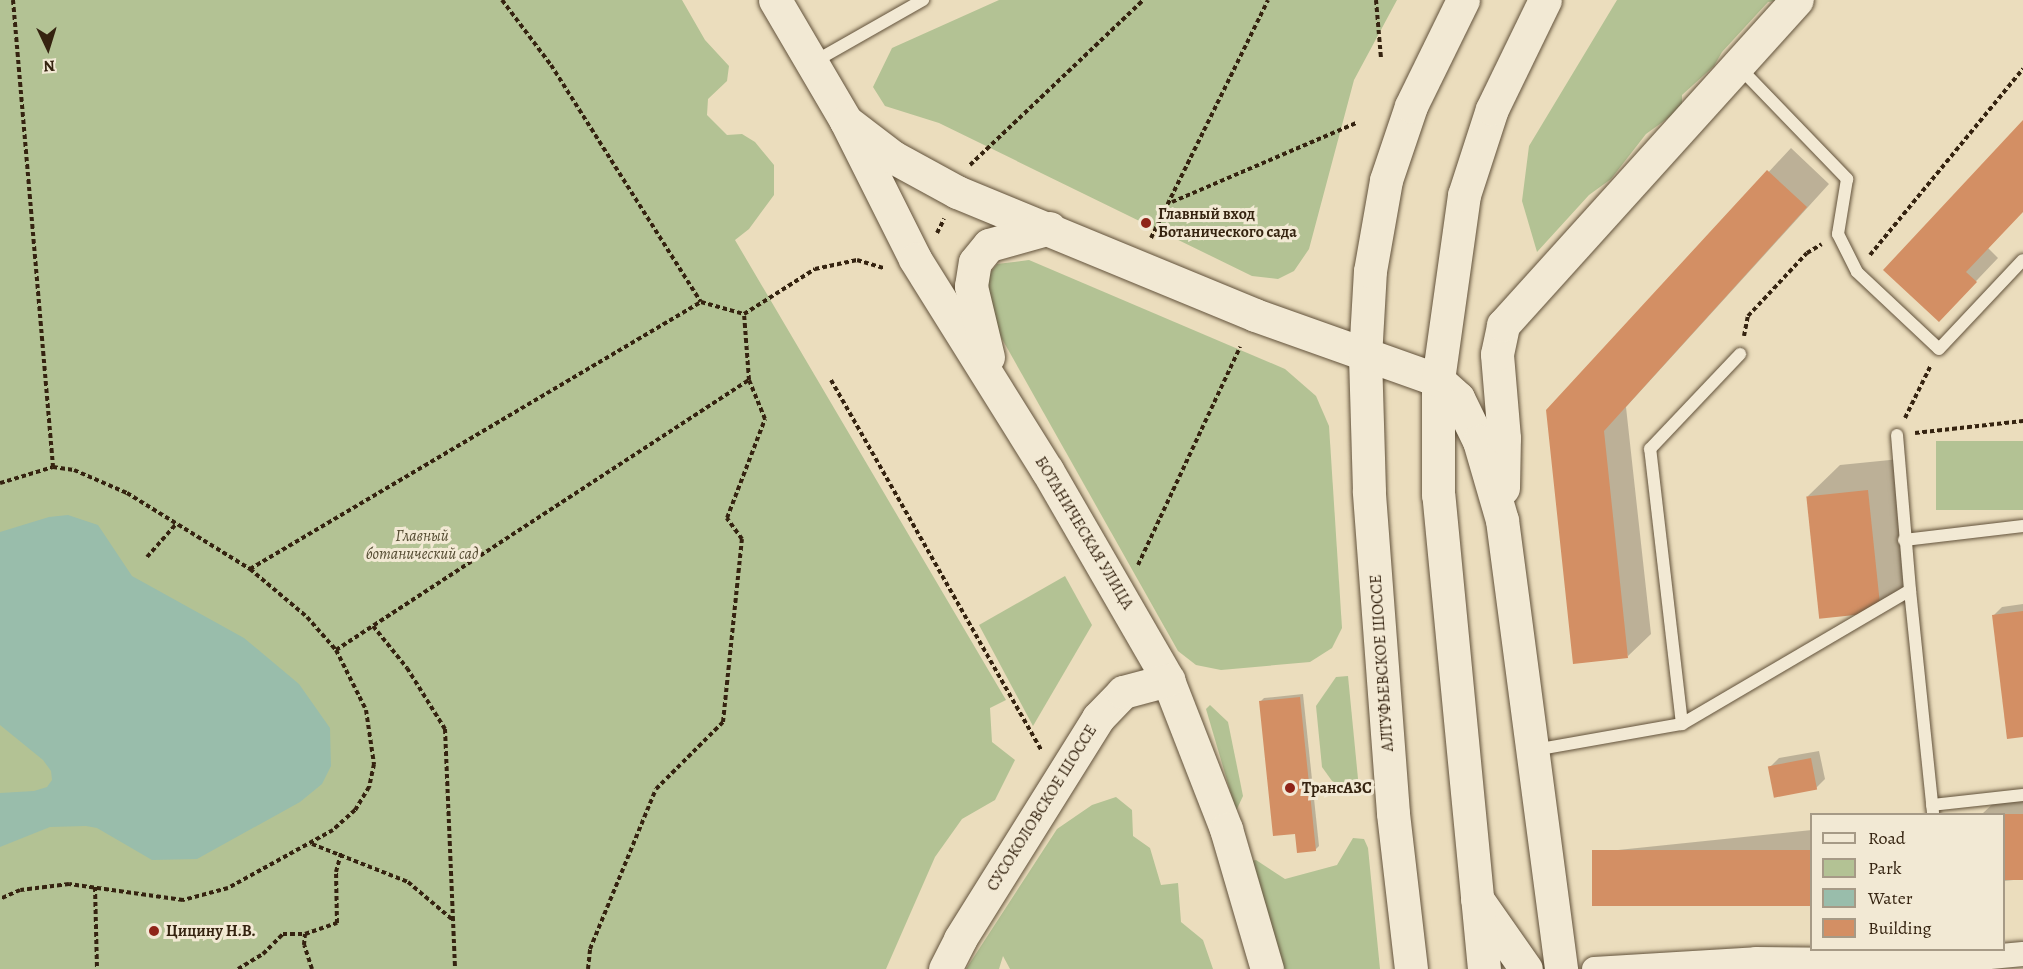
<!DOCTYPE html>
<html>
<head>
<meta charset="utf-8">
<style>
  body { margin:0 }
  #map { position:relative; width:2023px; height:969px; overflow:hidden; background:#ebddbd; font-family:Alegreya,serif }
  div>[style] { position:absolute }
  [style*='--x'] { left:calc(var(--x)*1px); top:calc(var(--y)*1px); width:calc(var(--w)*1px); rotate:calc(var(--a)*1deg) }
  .green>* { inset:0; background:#b3c294; transform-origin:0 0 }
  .water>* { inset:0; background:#99bdab }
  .shadow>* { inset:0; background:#0003 }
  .building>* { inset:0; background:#d38f64; transform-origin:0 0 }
  .path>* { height:4px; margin-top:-2px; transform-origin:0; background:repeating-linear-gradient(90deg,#352310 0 4.5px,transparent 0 7.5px) }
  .roads { filter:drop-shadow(0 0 2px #62523b) drop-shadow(0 0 2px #62523b) }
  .lane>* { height:12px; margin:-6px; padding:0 6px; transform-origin:6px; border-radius:6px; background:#f2e9d4 }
  .street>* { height:24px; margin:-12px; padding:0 12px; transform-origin:12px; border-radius:12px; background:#f2e9d4 }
  .secondary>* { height:33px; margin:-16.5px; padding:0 16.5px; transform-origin:16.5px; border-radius:16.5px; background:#f2e9d4 }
  .dots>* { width:16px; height:16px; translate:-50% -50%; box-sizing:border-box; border:3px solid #f2e9d4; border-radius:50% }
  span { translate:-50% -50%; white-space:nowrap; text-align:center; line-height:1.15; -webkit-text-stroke:6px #f2e9d4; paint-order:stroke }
  .poi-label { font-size:16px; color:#352310; font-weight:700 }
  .left { translate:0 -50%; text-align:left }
  .street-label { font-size:16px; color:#352310 }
  .park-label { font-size:16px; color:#544b31; font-style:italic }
  .legend { position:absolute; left:1810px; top:813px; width:195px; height:138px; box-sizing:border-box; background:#f2e9d4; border:2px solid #a69a86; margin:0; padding:8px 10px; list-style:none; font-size:18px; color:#352310 }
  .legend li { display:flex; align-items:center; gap:12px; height:30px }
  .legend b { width:30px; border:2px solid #a69a86 }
  .north { position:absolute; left:18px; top:18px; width:60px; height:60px; -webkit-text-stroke:4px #f2e9d4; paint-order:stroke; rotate:176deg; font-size:16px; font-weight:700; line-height:24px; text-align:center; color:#352310 }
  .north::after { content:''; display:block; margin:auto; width:21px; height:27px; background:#352310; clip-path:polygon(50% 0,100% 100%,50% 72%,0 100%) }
</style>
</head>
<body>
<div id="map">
  <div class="green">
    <div style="clip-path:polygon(0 0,682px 0,705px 40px,729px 66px,727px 81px,708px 99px,707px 115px,727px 135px,742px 134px,755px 142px,774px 165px,774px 195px,749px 229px,735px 240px,1006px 700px,990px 708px,992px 742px,1015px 760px,995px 800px,962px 819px,935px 857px,886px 969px,0 969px)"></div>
    <div style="clip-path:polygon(999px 0,1397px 0,1354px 80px,1309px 249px,1294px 271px,1278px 279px,1252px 276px,939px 123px,885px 106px,873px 87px,892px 48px)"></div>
    <div style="clip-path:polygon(1617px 0,1781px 0,1768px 2px,1722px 52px,1714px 66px,1682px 95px,1682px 108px,1646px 134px,1611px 179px,1589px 195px,1537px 252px,1522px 201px,1529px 146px)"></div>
    <div style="clip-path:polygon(1029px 260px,1285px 369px,1316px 396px,1329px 426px,1342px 628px,1332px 648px,1310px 662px,1221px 670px,1196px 665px,1178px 651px,988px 314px,984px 281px,997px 264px)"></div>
    <div style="left:2023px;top:441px;width:69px;height:87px;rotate:90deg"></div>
    <div style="clip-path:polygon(1065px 576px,1092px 625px,1033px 726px,979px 625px)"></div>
    <div style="clip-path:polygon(1348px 676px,1359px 789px,1356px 792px,1332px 781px,1322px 767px,1316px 706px,1336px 677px)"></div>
    <div style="clip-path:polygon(1210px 705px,1228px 722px,1243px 796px,1236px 811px,1206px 709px)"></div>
    <div style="clip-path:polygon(1116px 797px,1132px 810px,1133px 836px,1150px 848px,1161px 885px,1178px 883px,1181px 922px,1203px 940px,1213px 969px,1010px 969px,1003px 956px,999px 969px,966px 969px,1057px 829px,1092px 805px)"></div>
    <div style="clip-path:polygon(1353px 838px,1364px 839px,1368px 848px,1380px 969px,1284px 969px,1250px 861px,1256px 860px,1285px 879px,1337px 865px)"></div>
  </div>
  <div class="water">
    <div style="clip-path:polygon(68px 515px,98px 525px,132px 576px,244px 638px,299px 684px,330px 728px,331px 766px,322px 784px,300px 802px,197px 859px,152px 860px,97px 828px,86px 826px,50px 827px,0 847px,0 793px,34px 791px,47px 787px,52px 780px,51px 771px,43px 760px,0 725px,0 532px,49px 517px)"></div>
  </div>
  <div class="shadow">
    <div style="clip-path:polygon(2023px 123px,2023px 211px,1988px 248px,1998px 258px,1939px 320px)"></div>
    <div style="clip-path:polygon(1791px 148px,1829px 184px,1626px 407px,1651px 634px,1628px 656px,1547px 411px)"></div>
    <div style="clip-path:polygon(1900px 459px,1911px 579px,1880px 611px,1808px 496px,1840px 465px)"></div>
    <div style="clip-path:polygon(2023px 604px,2023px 735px,1994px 615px,2002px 607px)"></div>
    <div style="clip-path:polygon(1303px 694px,1319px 846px,1315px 850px,1296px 832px,1260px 702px,1264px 698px)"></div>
    <div style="clip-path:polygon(1819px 751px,1825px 779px,1816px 788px,1770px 767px,1779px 758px)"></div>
    <div style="clip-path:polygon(2023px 794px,2023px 879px,2004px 881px,2004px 814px,1982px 814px,2000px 797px)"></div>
    <div style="clip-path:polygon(1812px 830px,1812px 905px,1595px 873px,1618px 850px)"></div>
  </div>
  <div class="building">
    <div style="clip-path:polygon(2023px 120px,2023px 212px,1966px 272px,1977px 282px,1939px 322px,1883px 270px)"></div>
    <div style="clip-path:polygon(1767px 170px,1807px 207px,1604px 431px,1628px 658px,1573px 664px,1546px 410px)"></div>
    <div style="left:1868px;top:490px;width:123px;height:62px;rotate:84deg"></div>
    <div style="clip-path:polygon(2023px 611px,2023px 737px,2007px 739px,1992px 615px)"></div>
    <div style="clip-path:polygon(1300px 697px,1316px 851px,1297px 853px,1295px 834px,1273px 836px,1259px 701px)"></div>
    <div style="left:1811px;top:758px;width:32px;height:44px;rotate:79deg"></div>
    <div style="left:2023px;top:814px;width:66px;height:19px;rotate:90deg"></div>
    <div style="left:1812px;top:850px;width:56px;height:220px;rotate:90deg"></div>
  </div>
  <div class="path">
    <div style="--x:13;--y:0;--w:469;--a:85.1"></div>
    <div style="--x:502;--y:0;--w:81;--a:53"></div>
    <div style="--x:551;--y:65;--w:280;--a:57.7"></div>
    <div style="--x:1376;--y:0;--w:58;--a:85.1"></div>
    <div style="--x:970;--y:165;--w:239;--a:-43.6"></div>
    <div style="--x:1172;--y:202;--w:200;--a:-23.2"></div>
    <div style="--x:937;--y:233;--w:16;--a:-63"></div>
    <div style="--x:1151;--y:238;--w:265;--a:-63.8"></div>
    <div style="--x:1870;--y:255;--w:241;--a:-50.6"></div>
    <div style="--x:1744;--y:336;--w:20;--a:-79"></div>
    <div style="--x:1748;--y:316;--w:86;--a:-46.9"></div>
    <div style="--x:1807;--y:253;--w:17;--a:-31"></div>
    <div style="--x:831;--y:380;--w:425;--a:60.4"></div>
    <div style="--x:1905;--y:418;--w:59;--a:-63.9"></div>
    <div style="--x:1915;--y:433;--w:109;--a:-6.3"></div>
    <div style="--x:0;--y:483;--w:55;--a:-16.8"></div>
    <div style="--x:53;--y:467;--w:21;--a:8"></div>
    <div style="--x:74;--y:470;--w:58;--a:23.5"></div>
    <div style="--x:127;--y:493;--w:145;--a:31.7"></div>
    <div style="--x:250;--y:569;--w:75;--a:40.1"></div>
    <div style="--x:307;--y:617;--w:44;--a:48.7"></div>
    <div style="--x:336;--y:650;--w:67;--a:63.4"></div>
    <div style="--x:366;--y:710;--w:55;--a:81.6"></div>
    <div style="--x:374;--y:764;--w:24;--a:102"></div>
    <div style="--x:369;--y:787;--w:27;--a:121"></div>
    <div style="--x:355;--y:810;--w:30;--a:138"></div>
    <div style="--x:333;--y:830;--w:120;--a:151.1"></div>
    <div style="--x:228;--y:888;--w:47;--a:165.1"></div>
    <div style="--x:183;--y:900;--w:115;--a:-172"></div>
    <div style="--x:69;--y:884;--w:49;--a:173"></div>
    <div style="--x:20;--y:890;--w:22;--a:156"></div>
    <div style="--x:147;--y:557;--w:45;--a:-48.6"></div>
    <div style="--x:1138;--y:565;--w:241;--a:-64.9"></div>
    <div style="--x:250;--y:569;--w:524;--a:-30.63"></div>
    <div style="--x:701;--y:302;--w:45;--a:15.6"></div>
    <div style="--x:744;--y:314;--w:84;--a:-32.4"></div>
    <div style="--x:815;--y:269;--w:43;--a:-12.1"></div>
    <div style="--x:857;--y:260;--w:28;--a:17"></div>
    <div style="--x:373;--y:626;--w:54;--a:51"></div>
    <div style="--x:407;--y:668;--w:72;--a:58.1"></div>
    <div style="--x:445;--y:729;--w:240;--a:87.6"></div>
    <div style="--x:336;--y:650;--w:493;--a:-33.2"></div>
    <div style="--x:749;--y:380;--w:66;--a:-94.3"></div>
    <div style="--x:312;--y:844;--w:103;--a:21.6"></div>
    <div style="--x:408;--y:882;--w:60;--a:40.3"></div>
    <div style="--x:95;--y:887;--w:82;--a:88.6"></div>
    <div style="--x:238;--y:969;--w:29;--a:-31"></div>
    <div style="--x:263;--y:954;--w:28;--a:-45"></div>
    <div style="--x:283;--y:934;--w:22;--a:0"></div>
    <div style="--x:312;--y:969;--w:25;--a:-108"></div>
    <div style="--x:304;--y:945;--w:11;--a:-85"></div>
    <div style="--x:305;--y:934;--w:34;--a:-19"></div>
    <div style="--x:337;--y:923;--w:51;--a:-91.1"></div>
    <div style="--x:336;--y:872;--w:20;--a:-75"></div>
    <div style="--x:588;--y:969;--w:20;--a:-84"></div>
    <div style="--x:590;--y:949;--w:173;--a:-67.6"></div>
    <div style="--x:656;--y:789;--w:95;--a:-45"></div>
    <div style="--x:723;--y:722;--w:184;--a:-84.1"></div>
    <div style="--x:742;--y:539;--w:26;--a:-126"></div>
    <div style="--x:727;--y:518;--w:106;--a:-69"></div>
    <div style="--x:765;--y:419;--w:42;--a:-112.3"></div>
  </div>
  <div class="roads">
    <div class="lane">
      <div style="--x:812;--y:63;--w:128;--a:-29.6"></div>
      <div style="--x:1739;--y:67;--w:156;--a:46"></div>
      <div style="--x:1847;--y:179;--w:56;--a:99.3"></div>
      <div style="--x:1838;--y:234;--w:42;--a:63.4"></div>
      <div style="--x:1857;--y:272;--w:112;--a:43.2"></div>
      <div style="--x:1939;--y:349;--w:122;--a:-46.7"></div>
      <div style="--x:1897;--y:435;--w:156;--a:85.2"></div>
      <div style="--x:1904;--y:540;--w:120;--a:-6.7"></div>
      <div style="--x:1682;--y:724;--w:277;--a:-96.6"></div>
      <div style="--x:1650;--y:449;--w:131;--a:-46.5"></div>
      <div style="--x:1534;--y:750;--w:150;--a:-10"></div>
      <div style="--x:1682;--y:724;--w:264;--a:-30.4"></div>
      <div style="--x:1910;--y:590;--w:225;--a:84.1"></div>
      <div style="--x:1932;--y:805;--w:92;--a:-6.3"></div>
    </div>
    <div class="street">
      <div style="--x:1594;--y:969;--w:162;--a:-3.5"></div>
      <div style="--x:1756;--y:959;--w:191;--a:0.6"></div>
      <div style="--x:1947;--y:961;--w:76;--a:-5.3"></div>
    </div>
    <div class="secondary">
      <div style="--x:775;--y:0;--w:140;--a:59.6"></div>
      <div style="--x:846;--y:121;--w:154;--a:63.4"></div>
      <div style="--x:915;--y:259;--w:249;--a:58"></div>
      <div style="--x:1047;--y:470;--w:242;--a:60"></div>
      <div style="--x:1168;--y:680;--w:160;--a:68.7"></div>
      <div style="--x:1226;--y:829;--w:146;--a:73.7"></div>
      <div style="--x:846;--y:121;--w:59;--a:37.5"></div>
      <div style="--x:893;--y:157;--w:73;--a:28.7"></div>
      <div style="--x:957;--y:192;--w:322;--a:22.4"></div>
      <div style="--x:1255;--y:315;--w:194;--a:19.6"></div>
      <div style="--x:1438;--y:380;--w:27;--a:42"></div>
      <div style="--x:1458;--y:398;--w:48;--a:64"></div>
      <div style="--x:1479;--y:441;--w:82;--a:73.8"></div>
      <div style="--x:1502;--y:520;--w:453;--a:82.5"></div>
      <div style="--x:988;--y:357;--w:73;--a:-103.5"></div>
      <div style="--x:971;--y:286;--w:24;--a:-81"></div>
      <div style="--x:975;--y:262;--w:22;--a:-51"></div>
      <div style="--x:989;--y:245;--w:63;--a:-15.6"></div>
      <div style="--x:1503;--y:488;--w:50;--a:-88.9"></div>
      <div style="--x:1504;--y:438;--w:84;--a:-94.8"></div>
      <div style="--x:1497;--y:354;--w:30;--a:-78"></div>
      <div style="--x:1503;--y:325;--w:438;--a:-47.9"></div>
      <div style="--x:1477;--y:899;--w:85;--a:55"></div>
      <div style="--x:945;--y:969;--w:34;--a:-63"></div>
      <div style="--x:960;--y:939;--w:261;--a:-58"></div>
      <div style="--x:1098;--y:718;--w:36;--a:-46"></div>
      <div style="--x:1123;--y:692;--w:47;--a:-14.9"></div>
      <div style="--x:1411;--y:969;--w:157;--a:-96.6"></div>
      <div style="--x:1393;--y:813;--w:323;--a:-94.3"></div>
      <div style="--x:1369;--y:491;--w:134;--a:-91.7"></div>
      <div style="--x:1365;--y:357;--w:86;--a:-86.7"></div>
      <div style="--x:1370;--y:271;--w:92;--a:-80"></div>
      <div style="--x:1386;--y:180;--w:78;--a:-71.3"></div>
      <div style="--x:1411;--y:106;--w:118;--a:-63.9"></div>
      <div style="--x:1484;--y:969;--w:476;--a:-95.5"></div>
      <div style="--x:1438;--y:495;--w:115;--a:-90"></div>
      <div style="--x:1438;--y:380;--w:187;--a:-82"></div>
      <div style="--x:1464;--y:195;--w:90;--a:-72"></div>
      <div style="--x:1492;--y:109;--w:121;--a:-64.1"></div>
    </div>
  </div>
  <div class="dots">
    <div style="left:1146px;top:223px;background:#8f2418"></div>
    <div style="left:1290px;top:788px;background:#8f2418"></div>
    <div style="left:154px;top:931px;background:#8f2418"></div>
  </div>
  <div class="poi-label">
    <span class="left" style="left:1158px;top:223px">Главный вход<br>Ботанического сада</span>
    <span class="left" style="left:1302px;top:788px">ТрансАЗС</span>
    <span class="left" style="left:166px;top:931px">Цицину Н.В.</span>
  </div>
  <div class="street-label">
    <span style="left:1084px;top:533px;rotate:59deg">БОТАНИЧЕСКАЯ УЛИЦА</span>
    <span style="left:1382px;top:663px;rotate:-94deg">АЛТУФЬЕВСКОЕ ШОССЕ</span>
    <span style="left:1042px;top:808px;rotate:-58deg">СУСОКОЛОВСКОЕ ШОССЕ</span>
  </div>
  <div class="park-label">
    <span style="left:422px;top:545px">Главный<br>ботанический сад</span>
  </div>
  <ul class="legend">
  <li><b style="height:8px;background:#f2e9d4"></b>Road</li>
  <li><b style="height:16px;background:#b3c294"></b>Park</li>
  <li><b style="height:16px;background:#99bdab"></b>Water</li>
  <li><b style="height:16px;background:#d38f64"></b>Building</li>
  </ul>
  <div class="north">N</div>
</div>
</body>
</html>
